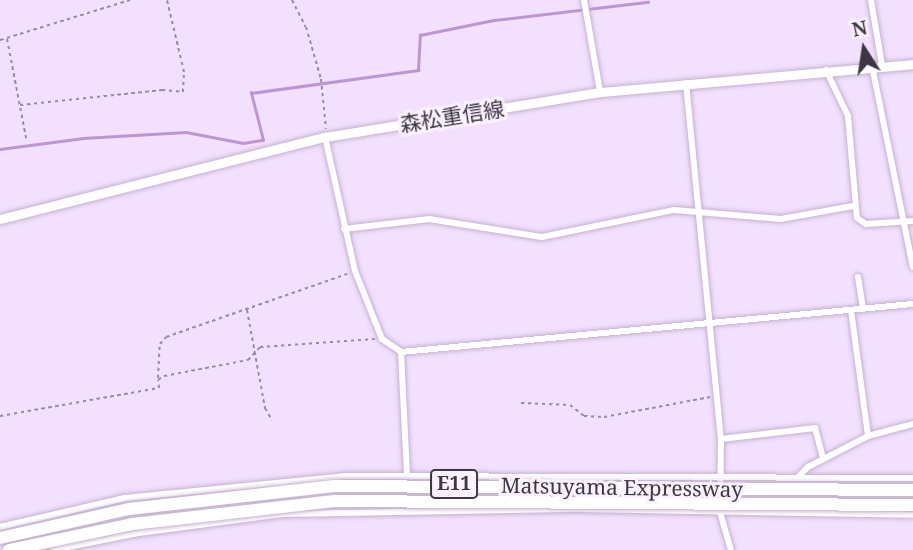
<!DOCTYPE html>
<html>
<head>
<meta charset="utf-8">
<style>
  body { margin:0 }
  #map { position:relative; width:913px; height:550px; overflow:hidden; background:#f3e0ff; font-family:"Noto Serif","Noto Sans JP",serif }
  div>[style] { position:absolute }
  [style*='--x'] { left:calc(var(--x)*1px); top:calc(var(--y)*1px); width:calc(var(--w)*1px); rotate:calc(var(--a)*1deg) }
  .stream>* { height:2.5px; margin:-1.25px; padding:0 1.25px; transform-origin:1.25px; border-radius:1.25px; background:#bd95d4 }
  .path>* { height:2px; margin-top:-1px; transform-origin:0; background:repeating-linear-gradient(90deg,#988ba0 0 3.5px,transparent 0 7px) }
  .roads { filter:drop-shadow(0 0 2px #c5b2d0) drop-shadow(0 0 2px #c5b2d0) }
  .street>* { height:6px; margin:-3px; padding:0 3px; transform-origin:3px; border-radius:3px; background:#fff }
  .secondary>* { height:9px; margin:-4.5px; padding:0 4.5px; transform-origin:4.5px; border-radius:4.5px; background:#fff }
  .bridges { filter:drop-shadow(0 0 2px #c5b2d0) drop-shadow(0 0 2px #c5b2d0) }
  .highway-bridge>* { height:12px; margin:-6px; padding:0 6px; transform-origin:6px; border-radius:6px; background:#fff }
  span { translate:-50% -50%; white-space:nowrap; text-align:center; line-height:1.15; -webkit-text-stroke:6px #faf2ff; paint-order:stroke }
  .shield-label span { padding:2px 5px; background:#faf2ff; border:2px solid; border-radius:5px; -webkit-text-stroke-width:0 }
  .shield-label { font-size:19px; color:#3e3642; font-weight:700 }
  .street-label { font-size:21px; color:#3e3642 }
  .north { position:absolute; left:829px; top:14px; width:70px; height:70px; -webkit-text-stroke:5px #faf2ff; paint-order:stroke; rotate:348deg; font-size:19px; font-weight:700; line-height:28px; text-align:center; color:#3e3642 }
  .north::after { content:''; display:block; margin:auto; width:24px; height:32px; background:#3e3642; clip-path:polygon(50% 0,100% 100%,50% 72%,0 100%) }
</style>
</head>
<body>
<div id="map">
  <div class="stream">
    <div style="--x:0;--y:149;--w:84;--a:-7.5"></div>
    <div style="--x:83;--y:138;--w:103;--a:-3.3"></div>
    <div style="--x:186;--y:132;--w:58;--a:10.9"></div>
    <div style="--x:243;--y:143;--w:20;--a:-9"></div>
    <div style="--x:263;--y:140;--w:49;--a:-104.3"></div>
    <div style="--x:251;--y:93;--w:169;--a:-7.8"></div>
    <div style="--x:418;--y:70;--w:35;--a:-87"></div>
    <div style="--x:420;--y:35;--w:76;--a:-11.5"></div>
    <div style="--x:494;--y:20;--w:155;--a:-6.7"></div>
  </div>
  <div class="path">
    <div style="--x:292;--y:0;--w:30;--a:63"></div>
    <div style="--x:306;--y:27;--w:54;--a:73.9"></div>
    <div style="--x:321;--y:79;--w:50;--a:84.3"></div>
    <div style="--x:7;--y:39;--w:101;--a:79.1"></div>
    <div style="--x:0;--y:40;--w:136;--a:-17.1"></div>
    <div style="--x:20;--y:105;--w:143;--a:-6"></div>
    <div style="--x:162;--y:90;--w:21;--a:5"></div>
    <div style="--x:183;--y:92;--w:20;--a:-87"></div>
    <div style="--x:184;--y:72;--w:74;--a:-103.3"></div>
    <div style="--x:247;--y:310;--w:100;--a:79.6"></div>
    <div style="--x:265;--y:408;--w:14;--a:60"></div>
    <div style="--x:158;--y:378;--w:34;--a:-87"></div>
    <div style="--x:160;--y:344;--w:9;--a:-49"></div>
    <div style="--x:166;--y:337;--w:192;--a:-19.2"></div>
    <div style="--x:521;--y:403;--w:49;--a:2.3"></div>
    <div style="--x:570;--y:405;--w:18;--a:38"></div>
    <div style="--x:584;--y:416;--w:20;--a:3"></div>
    <div style="--x:604;--y:417;--w:108;--a:-10.7"></div>
    <div style="--x:0;--y:416;--w:161;--a:-10"></div>
    <div style="--x:159;--y:388;--w:8;--a:-97"></div>
    <div style="--x:158;--y:380;--w:7;--a:-34"></div>
    <div style="--x:164;--y:376;--w:86;--a:-10.8"></div>
    <div style="--x:248;--y:360;--w:18;--a:-47"></div>
    <div style="--x:260;--y:347;--w:115;--a:-4"></div>
  </div>
  <div class="roads">
    <div class="street">
      <div style="--x:584;--y:0;--w:93;--a:80.1"></div>
      <div style="--x:871;--y:0;--w:66;--a:80.4"></div>
      <div style="--x:872;--y:66;--w:205;--a:78.5"></div>
      <div style="--x:826;--y:70;--w:51;--a:64.4"></div>
      <div style="--x:848;--y:116;--w:102;--a:85"></div>
      <div style="--x:857;--y:218;--w:11;--a:34"></div>
      <div style="--x:866;--y:224;--w:47;--a:-3.7"></div>
      <div style="--x:686;--y:83;--w:358;--a:84.4"></div>
      <div style="--x:721;--y:439;--w:73;--a:90.8"></div>
      <div style="--x:720;--y:512;--w:40;--a:74"></div>
      <div style="--x:325;--y:137;--w:137;--a:77.4"></div>
      <div style="--x:355;--y:271;--w:73;--a:68.3"></div>
      <div style="--x:382;--y:339;--w:23;--a:34"></div>
      <div style="--x:401;--y:352;--w:514;--a:-5.36"></div>
      <div style="--x:344;--y:229;--w:86;--a:-6.7"></div>
      <div style="--x:429;--y:219;--w:114;--a:9.1"></div>
      <div style="--x:542;--y:237;--w:135;--a:-11.6"></div>
      <div style="--x:674;--y:210;--w:107;--a:4.8"></div>
      <div style="--x:781;--y:219;--w:73;--a:-10.2"></div>
      <div style="--x:858;--y:277;--w:32;--a:81"></div>
      <div style="--x:851;--y:310;--w:127;--a:82.3"></div>
      <div style="--x:401;--y:352;--w:122;--a:87.2"></div>
      <div style="--x:721;--y:439;--w:95;--a:-6.7"></div>
      <div style="--x:815;--y:428;--w:31;--a:75"></div>
      <div style="--x:797;--y:478;--w:16;--a:-45"></div>
      <div style="--x:808;--y:467;--w:68;--a:-27.3"></div>
      <div style="--x:868;--y:436;--w:47;--a:-14.9"></div>
      <div style="--x:0;--y:527;--w:128;--a:-13.1"></div>
      <div style="--x:125;--y:498;--w:220;--a:-5.7"></div>
      <div style="--x:344;--y:476;--w:569;--a:0.2"></div>
      <div style="--x:53;--y:550;--w:88;--a:-11.2"></div>
      <div style="--x:139;--y:533;--w:145;--a:-7.5"></div>
      <div style="--x:283;--y:514;--w:298;--a:-1"></div>
      <div style="--x:581;--y:509;--w:332;--a:1"></div>
    </div>
    <div class="secondary">
      <div style="--x:0;--y:219;--w:335;--a:-14.2"></div>
      <div style="--x:325;--y:137;--w:279;--a:-9.3"></div>
      <div style="--x:600;--y:92;--w:314;--a:-5.1"></div>
    </div>
  </div>
  <div class="bridges">
    <div class="highway-bridge">
      <div style="--x:0;--y:538;--w:132;--a:-12.7"></div>
      <div style="--x:129;--y:509;--w:207;--a:-6.4"></div>
      <div style="--x:335;--y:486;--w:578;--a:0.4"></div>
      <div style="--x:9;--y:550;--w:126;--a:-11.9"></div>
      <div style="--x:132;--y:524;--w:204;--a:-6.5"></div>
      <div style="--x:335;--y:501;--w:578;--a:0.4"></div>
    </div>
  </div>
  <div class="shield-label">
    <span style="left:454px;top:484px">E11</span>
  </div>
  <div class="street-label">
    <span style="left:452px;top:116px;rotate:-9deg">森松重信線</span>
    <span style="left:622px;top:487px;rotate:1deg">Matsuyama Expressway</span>
  </div>
  <div class="north">N</div>
</div>
</body>
</html>
